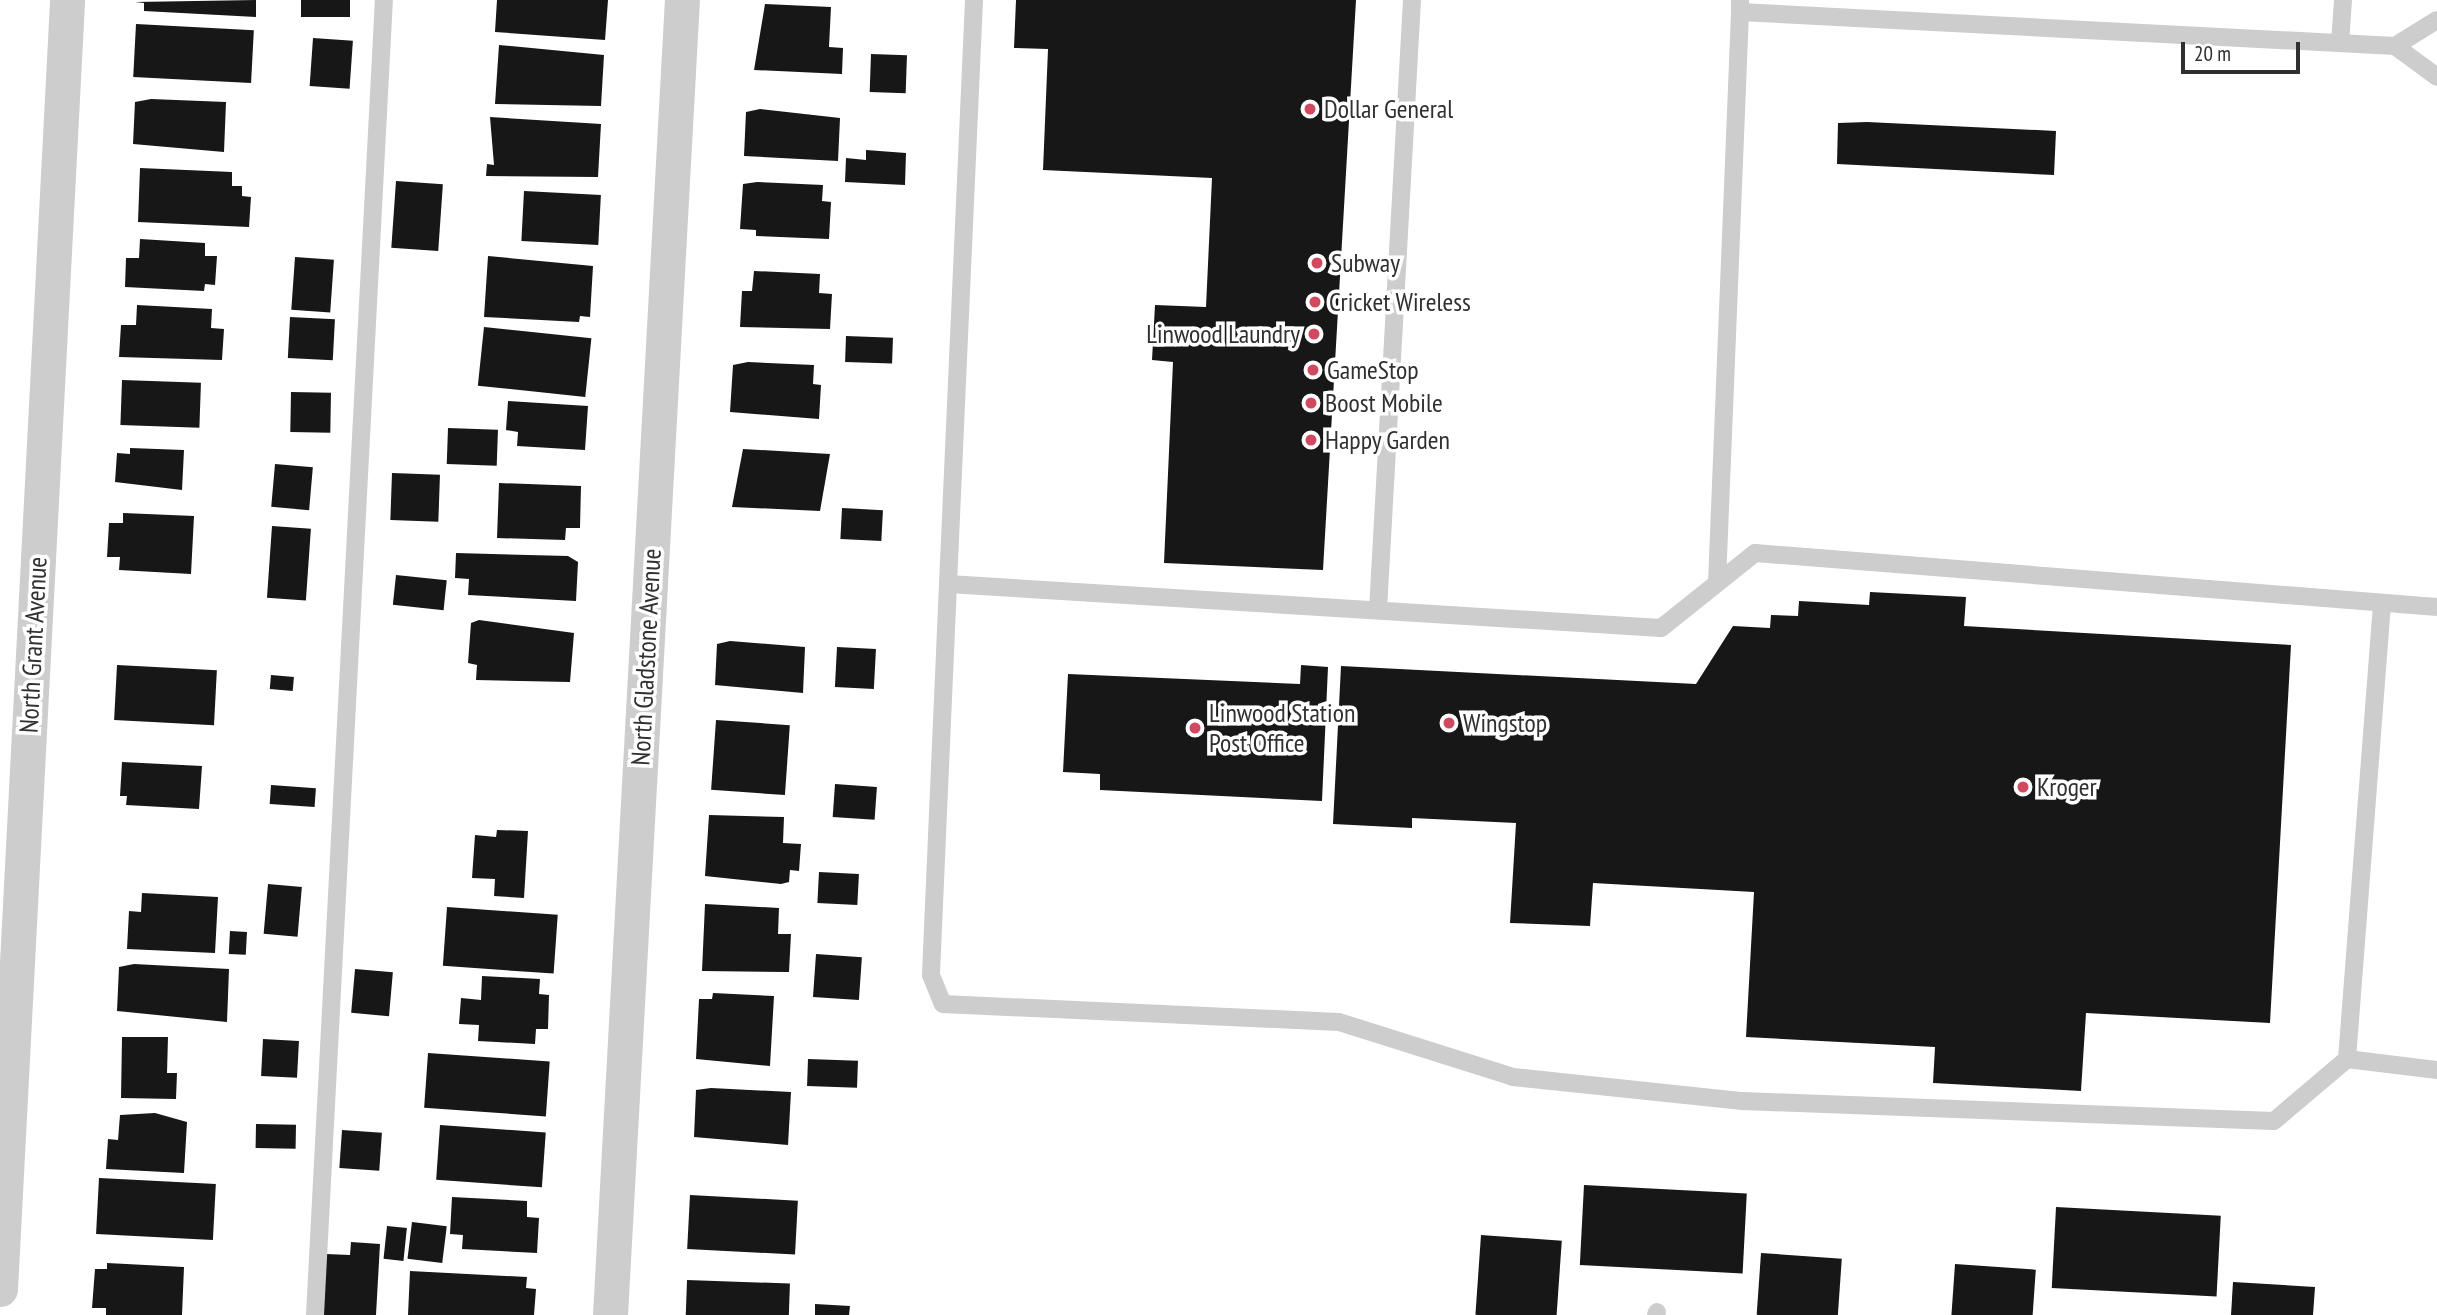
<!DOCTYPE html>
<html>
<head>
<meta charset="utf-8">
<style>
  body { margin:0 }
  #map { position:relative; width:2437px; height:1315px; overflow:hidden; background:#fff; font-family:"PT Sans Narrow",sans-serif }
  div>[style] { position:absolute }
  [style*='--x'] { left:calc(var(--x)*1px); top:calc(var(--y)*1px); width:calc(var(--w)*1px); rotate:calc(var(--a)*1deg) }
  .building>* { inset:0; background:#171717; transform-origin:0 0 }
  .service>* { height:18px; margin:-9px; padding:0 9px; transform-origin:9px; border-radius:9px; background:#cdcdcd }
  .minor>* { height:35px; margin:-17.5px; padding:0 17.5px; transform-origin:17.5px; border-radius:17.5px; background:#cdcdcd }
  .dots>* { width:19px; height:19px; translate:-50% -50%; box-sizing:border-box; border:4px solid #fff; border-radius:50% }
  span { translate:-50% -50%; white-space:nowrap; text-align:center; line-height:1.15; -webkit-text-stroke:7px #fff; paint-order:stroke }
  .poi-label { font-size:26px; color:#303030 }
  .left { translate:0 -50%; text-align:left }
  .right { translate:-100% -50%; text-align:right }
  .street-label { font-size:26px; color:#303030 }
  .scale { position:absolute; left:2181px; top:42px; width:119px; height:32px; box-sizing:border-box; border:4px solid #303030; border-top:0; padding-left:9px; font-size:21px; line-height:24px; white-space:nowrap; color:#303030; -webkit-text-stroke:5px #fff; paint-order:stroke }
</style>
</head>
<body>
<div id="map">
  <div class="building">
    <div style="clip-path:polygon(256px 0,256px 17px,144px 11px,144px 3px,135px 2px)"></div>
    <div style="left:301px;top:0;width:49px;height:17px"></div>
    <div style="clip-path:polygon(497px 0,608px 0,605px 40px,495px 32px)"></div>
    <div style="clip-path:polygon(1016px 0,1356px 0,1323px 570px,1164px 563px,1173px 362px,1152px 360px,1155px 305px,1206px 307px,1212px 178px,1043px 170px,1048px 49px,1014px 48px)"></div>
    <div style="clip-path:polygon(765px 4px,831px 7px,829px 47px,843px 48px,842px 74px,754px 70px)"></div>
    <div style="left:136px;top:24px;width:118px;height:53px;rotate:3deg"></div>
    <div style="left:313px;top:38px;width:40px;height:48px;rotate:4deg"></div>
    <div style="clip-path:polygon(499px 45px,604px 55px,601px 106px,495px 104px)"></div>
    <div style="left:871px;top:54px;width:36px;height:38px;rotate:2deg"></div>
    <div style="clip-path:polygon(151px 99px,226px 102px,224px 152px,133px 144px,135px 102px)"></div>
    <div style="clip-path:polygon(760px 109px,840px 118px,838px 161px,744px 156px,746px 112px)"></div>
    <div style="clip-path:polygon(490px 117px,601px 124px,598px 177px,486px 176px,487px 164px,494px 165px)"></div>
    <div style="clip-path:polygon(1867px 122px,2056px 131px,2054px 175px,1837px 164px,1838px 123px)"></div>
    <div style="clip-path:polygon(866px 150px,906px 153px,905px 185px,845px 182px,846px 158px,866px 160px)"></div>
    <div style="clip-path:polygon(140px 168px,232px 172px,232px 186px,242px 186px,242px 196px,251px 197px,249px 227px,138px 222px)"></div>
    <div style="left:396px;top:181px;width:47px;height:67px;rotate:4deg"></div>
    <div style="clip-path:polygon(757px 182px,823px 185px,822px 201px,831px 202px,829px 239px,756px 236px,756px 230px,740px 229px,743px 184px)"></div>
    <div style="left:524px;top:191px;width:77px;height:50px;rotate:3deg"></div>
    <div style="clip-path:polygon(140px 239px,205px 243px,205px 256px,217px 256px,215px 285px,205px 284px,204px 291px,125px 287px,126px 258px,139px 258px)"></div>
    <div style="clip-path:polygon(488px 256px,593px 266px,590px 317px,580px 316px,579px 322px,484px 317px)"></div>
    <div style="left:295px;top:257px;width:39px;height:53px;rotate:4deg"></div>
    <div style="clip-path:polygon(754px 271px,820px 274px,819px 293px,832px 294px,830px 329px,740px 327px,742px 291px,752px 291px)"></div>
    <div style="clip-path:polygon(137px 305px,212px 309px,211px 328px,224px 329px,222px 360px,119px 357px,121px 325px,136px 325px)"></div>
    <div style="left:290px;top:317px;width:45px;height:41px;rotate:3deg"></div>
    <div style="left:484px;top:327px;width:108px;height:59px;rotate:6deg"></div>
    <div style="left:846px;top:336px;width:47px;height:26px;rotate:2deg"></div>
    <div style="clip-path:polygon(748px 362px,814px 365px,813px 384px,821px 385px,819px 419px,730px 412px,733px 365px)"></div>
    <div style="left:122px;top:380px;width:79px;height:45px;rotate:2deg"></div>
    <div style="left:291px;top:392px;width:40px;height:40px;rotate:1deg"></div>
    <div style="clip-path:polygon(508px 401px,588px 406px,585px 450px,517px 446px,518px 432px,506px 430px)"></div>
    <div style="left:448px;top:428px;width:50px;height:36px;rotate:2deg"></div>
    <div style="clip-path:polygon(130px 448px,184px 450px,182px 490px,115px 482px,117px 453px,130px 454px)"></div>
    <div style="clip-path:polygon(743px 449px,830px 454px,820px 511px,732px 507px)"></div>
    <div style="left:275px;top:464px;width:38px;height:43px;rotate:5deg"></div>
    <div style="left:392px;top:473px;width:48px;height:47px;rotate:2deg"></div>
    <div style="clip-path:polygon(499px 483px,581px 486px,580px 528px,566px 528px,565px 540px,497px 538px)"></div>
    <div style="left:842px;top:508px;width:41px;height:31px;rotate:3deg"></div>
    <div style="clip-path:polygon(123px 513px,194px 516px,191px 574px,119px 570px,120px 557px,107px 557px,109px 523px,123px 523px)"></div>
    <div style="left:272px;top:526px;width:39px;height:72px;rotate:4deg"></div>
    <div style="clip-path:polygon(456px 553px,568px 556px,578px 562px,576px 601px,468px 595px,469px 579px,455px 578px)"></div>
    <div style="left:396px;top:575px;width:51px;height:30px;rotate:6deg"></div>
    <div style="clip-path:polygon(1870px 592px,1966px 597px,1964px 626px,2291px 645px,2270px 1023px,2086px 1013px,2081px 1091px,1933px 1083px,1935px 1047px,1746px 1037px,1754px 892px,1593px 883px,1590px 926px,1510px 923px,1516px 823px,1412px 818px,1412px 828px,1333px 824px,1341px 666px,1696px 684px,1733px 626px,1770px 628px,1771px 615px,1798px 616px,1799px 601px,1869px 605px)"></div>
    <div style="clip-path:polygon(479px 620px,574px 633px,570px 682px,476px 680px,477px 665px,468px 663px,471px 623px)"></div>
    <div style="clip-path:polygon(730px 641px,805px 647px,803px 693px,715px 685px,717px 644px)"></div>
    <div style="left:837px;top:647px;width:39px;height:40px;rotate:3deg"></div>
    <div style="left:117px;top:665px;width:100px;height:55px;rotate:3deg"></div>
    <div style="clip-path:polygon(1301px 665px,1328px 667px,1322px 801px,1100px 790px,1100px 774px,1063px 772px,1068px 674px,1300px 684px)"></div>
    <div style="left:271px;top:675px;width:23px;height:14px;rotate:5deg"></div>
    <div style="left:716px;top:720px;width:74px;height:70px;rotate:4deg"></div>
    <div style="clip-path:polygon(122px 762px,202px 766px,199px 809px,126px 805px,127px 796px,120px 796px)"></div>
    <div style="left:835px;top:784px;width:42px;height:33px;rotate:4deg"></div>
    <div style="left:271px;top:785px;width:45px;height:19px;rotate:4deg"></div>
    <div style="clip-path:polygon(709px 815px,784px 817px,783px 843px,801px 844px,799px 871px,790px 870px,789px 882px,781px 884px,705px 876px)"></div>
    <div style="clip-path:polygon(497px 830px,528px 831px,524px 898px,494px 896px,495px 879px,472px 878px,475px 835px,496px 837px)"></div>
    <div style="left:819px;top:872px;width:40px;height:31px;rotate:3deg"></div>
    <div style="left:268px;top:884px;width:34px;height:50px;rotate:5deg"></div>
    <div style="clip-path:polygon(142px 893px,218px 897px,215px 953px,127px 949px,129px 911px,141px 912px)"></div>
    <div style="clip-path:polygon(705px 904px,779px 908px,778px 934px,791px 934px,789px 972px,702px 971px)"></div>
    <div style="left:447px;top:907px;width:111px;height:59px;rotate:4deg"></div>
    <div style="left:230px;top:931px;width:17px;height:23px;rotate:3deg"></div>
    <div style="left:816px;top:954px;width:46px;height:43px;rotate:4deg"></div>
    <div style="clip-path:polygon(134px 964px,229px 969px,227px 1022px,117px 1011px,119px 967px)"></div>
    <div style="left:355px;top:969px;width:38px;height:44px;rotate:5deg"></div>
    <div style="clip-path:polygon(482px 976px,540px 979px,539px 994px,549px 995px,548px 1029px,536px 1029px,535px 1044px,478px 1041px,479px 1025px,459px 1024px,461px 998px,481px 1000px)"></div>
    <div style="clip-path:polygon(713px 993px,774px 996px,770px 1066px,696px 1059px,699px 999px,712px 999px)"></div>
    <div style="clip-path:polygon(122px 1037px,168px 1037px,167px 1073px,177px 1073px,176px 1099px,121px 1098px)"></div>
    <div style="left:263px;top:1039px;width:36px;height:37px;rotate:3deg"></div>
    <div style="left:428px;top:1053px;width:122px;height:55px;rotate:4deg"></div>
    <div style="left:808px;top:1059px;width:50px;height:27px;rotate:2deg"></div>
    <div style="clip-path:polygon(711px 1088px,791px 1092px,788px 1145px,694px 1137px,696px 1090px)"></div>
    <div style="clip-path:polygon(155px 1113px,187px 1122px,184px 1173px,106px 1169px,108px 1139px,118px 1140px,120px 1115px)"></div>
    <div style="left:256px;top:1124px;width:40px;height:24px;rotate:1deg"></div>
    <div style="left:440px;top:1125px;width:106px;height:55px;rotate:4deg"></div>
    <div style="left:342px;top:1130px;width:40px;height:38px;rotate:4deg"></div>
    <div style="left:99px;top:1178px;width:117px;height:56px;rotate:3deg"></div>
    <div style="left:1584px;top:1185px;width:163px;height:80px;rotate:3deg"></div>
    <div style="left:690px;top:1195px;width:108px;height:54px;rotate:3deg"></div>
    <div style="clip-path:polygon(452px 1197px,527px 1201px,527px 1217px,539px 1218px,537px 1253px,462px 1249px,463px 1235px,450px 1234px)"></div>
    <div style="left:2056px;top:1207px;width:165px;height:81px;rotate:3deg"></div>
    <div style="left:412px;top:1222px;width:35px;height:37px;rotate:7deg"></div>
    <div style="left:387px;top:1226px;width:20px;height:33px;rotate:6deg"></div>
    <div style="left:1481px;top:1235px;width:81px;height:80px;rotate:4deg"></div>
    <div style="clip-path:polygon(351px 1242px,380px 1244px,376px 1315px,323px 1315px,326px 1254px,350px 1255px)"></div>
    <div style="left:1761px;top:1253px;width:81px;height:62px;rotate:4deg"></div>
    <div style="clip-path:polygon(107px 1263px,184px 1267px,182px 1315px,106px 1315px,106px 1308px,92px 1308px,95px 1269px,107px 1269px)"></div>
    <div style="left:1955px;top:1264px;width:81px;height:51px;rotate:4deg"></div>
    <div style="clip-path:polygon(410px 1271px,527px 1277px,526px 1288px,536px 1289px,534px 1315px,408px 1315px)"></div>
    <div style="left:687px;top:1280px;width:103px;height:35px;rotate:2deg"></div>
    <div style="clip-path:polygon(2233px 1282px,2315px 1287px,2313px 1315px,2231px 1315px)"></div>
    <div style="clip-path:polygon(815px 1304px,850px 1306px,849px 1315px,815px 1315px)"></div>
  </div>
  <div class="service">
    <div style="--x:1740;--y:0;--w:12;--a:90"></div>
    <div style="--x:1740;--y:12;--w:656;--a:2.97"></div>
    <div style="--x:2395;--y:46;--w:49;--a:-31.8"></div>
    <div style="--x:2340;--y:43;--w:43;--a:-86"></div>
    <div style="--x:2395;--y:46;--w:52;--a:36.4"></div>
    <div style="--x:1717;--y:583;--w:571;--a:-87.69"></div>
    <div style="--x:948;--y:584;--w:585;--a:-87.45"></div>
    <div style="--x:2437;--y:607;--w:684;--a:-175.47"></div>
    <div style="--x:1755;--y:553;--w:120;--a:141.4"></div>
    <div style="--x:1661;--y:628;--w:714;--a:-176.47"></div>
    <div style="--x:948;--y:584;--w:391;--a:92.5"></div>
    <div style="--x:931;--y:975;--w:31;--a:68"></div>
    <div style="--x:943;--y:1004;--w:396;--a:2.6"></div>
    <div style="--x:1339;--y:1022;--w:182;--a:17.5"></div>
    <div style="--x:1513;--y:1077;--w:231;--a:6"></div>
    <div style="--x:1743;--y:1101;--w:531;--a:2.16"></div>
    <div style="--x:2274;--y:1121;--w:96;--a:-40.3"></div>
    <div style="--x:2347;--y:1059;--w:91;--a:7"></div>
    <div style="--x:1378;--y:610;--w:611;--a:-86.81"></div>
    <div style="--x:2347;--y:1059;--w:457;--a:-85.6"></div>
    <div style="--x:315;--y:1315;--w:1317;--a:-87"></div>
    <div style="--x:1656;--y:1315;--w:3;--a:-72"></div>
  </div>
  <div class="minor">
    <div style="--x:0;--y:1289;--w:1291;--a:-87.02"></div>
    <div style="--x:610;--y:1315;--w:1317;--a:-86.87"></div>
  </div>
  <div class="dots">
    <div style="left:1310px;top:109px;background:#d1495f"></div>
    <div style="left:1317px;top:263px;background:#d1495f"></div>
    <div style="left:1315px;top:302px;background:#d1495f"></div>
    <div style="left:1314px;top:334px;background:#d1495f"></div>
    <div style="left:1313px;top:370px;background:#d1495f"></div>
    <div style="left:1311px;top:403px;background:#d1495f"></div>
    <div style="left:1311px;top:440px;background:#d1495f"></div>
    <div style="left:1449px;top:723px;background:#d1495f"></div>
    <div style="left:1195px;top:728px;background:#d1495f"></div>
    <div style="left:2023px;top:787px;background:#d1495f"></div>
  </div>
  <div class="poi-label">
    <span class="left" style="left:1324px;top:109px">Dollar General</span>
    <span class="left" style="left:1331px;top:263px">Subway</span>
    <span class="left" style="left:1329px;top:302px">Cricket Wireless</span>
    <span class="right" style="left:1300px;top:334px">Linwood Laundry</span>
    <span class="left" style="left:1327px;top:370px">GameStop</span>
    <span class="left" style="left:1325px;top:403px">Boost Mobile</span>
    <span class="left" style="left:1325px;top:440px">Happy Garden</span>
    <span class="left" style="left:1209px;top:728px">Linwood Station<br>Post Office</span>
    <span class="left" style="left:1463px;top:723px">Wingstop</span>
    <span class="left" style="left:2037px;top:787px">Kroger</span>
  </div>
  <div class="street-label">
    <span style="left:33px;top:645px;rotate:-87deg">North Grant Avenue</span>
    <span style="left:646px;top:657px;rotate:-87deg">North Gladstone Avenue</span>
  </div>
  <div class="scale">20 m</div>
</div>
</body>
</html>
